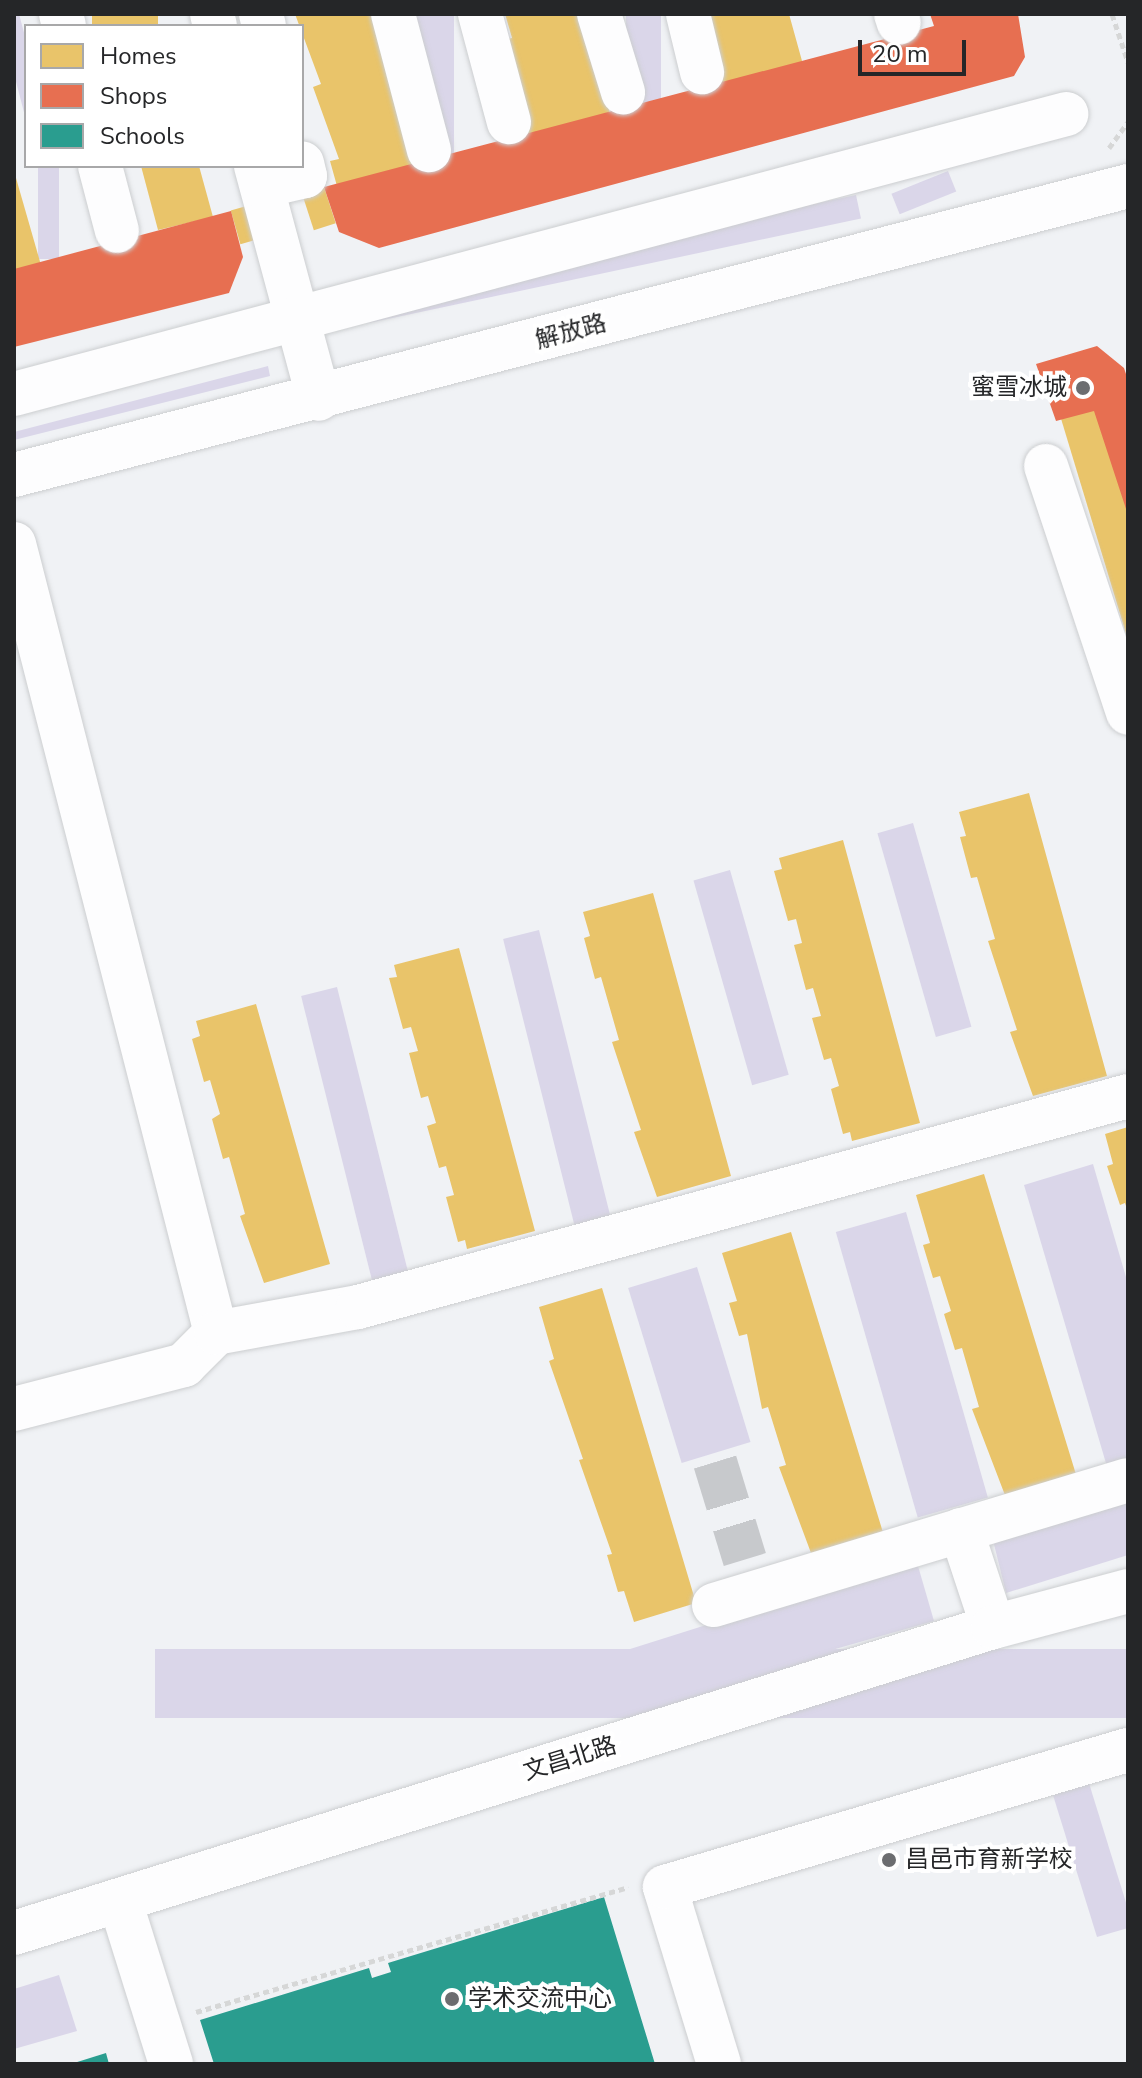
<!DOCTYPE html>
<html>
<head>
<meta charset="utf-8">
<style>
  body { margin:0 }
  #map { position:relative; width:1142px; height:2078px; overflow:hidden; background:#f0f2f5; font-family:"Nunito Sans","Noto Sans SC",sans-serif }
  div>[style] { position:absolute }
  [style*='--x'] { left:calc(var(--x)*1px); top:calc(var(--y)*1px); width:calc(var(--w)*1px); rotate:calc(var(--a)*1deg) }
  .green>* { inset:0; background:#dad6e9; transform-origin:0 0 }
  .homes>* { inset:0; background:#e9c46a; transform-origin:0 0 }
  .shops>* { inset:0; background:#e76f51 }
  .schools>* { inset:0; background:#2a9d8f }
  .minor-tunnel>* { height:44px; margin-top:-22px; transform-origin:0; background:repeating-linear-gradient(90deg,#c7c9cc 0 44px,transparent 0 66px) }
  .path>* { height:5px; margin-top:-2.5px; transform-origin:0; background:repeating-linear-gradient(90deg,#d6d7d7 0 6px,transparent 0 10px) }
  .roads { filter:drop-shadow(0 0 2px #ccced0) drop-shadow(0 0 2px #ccced0) }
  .minor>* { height:44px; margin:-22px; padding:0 22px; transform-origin:22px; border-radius:22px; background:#fdfdfe }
  .dots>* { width:22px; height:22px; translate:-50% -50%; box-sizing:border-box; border:4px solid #fff; border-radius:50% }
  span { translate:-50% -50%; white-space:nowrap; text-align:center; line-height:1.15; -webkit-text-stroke:8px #fff; paint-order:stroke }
  .street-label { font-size:24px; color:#252628 }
  .poi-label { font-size:24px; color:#252628 }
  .right { translate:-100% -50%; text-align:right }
  .left { translate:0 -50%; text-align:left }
  .frame { position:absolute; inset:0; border:16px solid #252628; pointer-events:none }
  .legend { position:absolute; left:24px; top:24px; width:280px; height:144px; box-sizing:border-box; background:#fff; border:2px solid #a8a8a9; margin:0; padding:10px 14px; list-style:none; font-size:24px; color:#252628 }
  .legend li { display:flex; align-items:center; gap:16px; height:40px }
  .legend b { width:40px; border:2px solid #a8a8a9 }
  .scale { position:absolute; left:858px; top:40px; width:108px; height:36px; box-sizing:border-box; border:4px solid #252628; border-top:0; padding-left:10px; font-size:24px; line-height:28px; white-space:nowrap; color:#252628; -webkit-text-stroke:6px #fff; paint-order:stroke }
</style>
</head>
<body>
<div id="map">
  <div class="green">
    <div style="clip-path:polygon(14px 14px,19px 14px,26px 40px,26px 120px,14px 74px)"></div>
    <div style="left:415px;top:14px;width:39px;height:144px"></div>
    <div style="left:626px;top:14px;width:35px;height:90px"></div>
    <div style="left:38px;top:166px;width:21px;height:93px"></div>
    <div style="left:948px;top:171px;width:22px;height:61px;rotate:68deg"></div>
    <div style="left:856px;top:195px;width:24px;height:502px;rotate:78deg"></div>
    <div style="clip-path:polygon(268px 366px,270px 376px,14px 440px,14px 432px)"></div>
    <div style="left:913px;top:823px;width:212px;height:37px;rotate:74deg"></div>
    <div style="left:730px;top:870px;width:213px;height:38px;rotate:74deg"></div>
    <div style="left:539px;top:930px;width:296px;height:37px;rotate:76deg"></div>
    <div style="left:337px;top:987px;width:296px;height:37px;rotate:76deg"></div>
    <div style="clip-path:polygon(1093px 1164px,1128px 1284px,1128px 1464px,1108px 1470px,1024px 1185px)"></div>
    <div style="left:906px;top:1212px;width:297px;height:73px;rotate:74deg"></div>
    <div style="left:697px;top:1267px;width:183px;height:72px;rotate:73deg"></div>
    <div style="clip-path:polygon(1128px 1493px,1128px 1555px,1006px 1593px,992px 1536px)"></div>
    <div style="clip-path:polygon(916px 1559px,934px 1621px,645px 1703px,627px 1650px)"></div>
    <div style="left:1128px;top:1649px;width:69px;height:973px;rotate:90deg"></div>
    <div style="clip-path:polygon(1088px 1780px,1128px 1909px,1128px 1928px,1097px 1937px,1052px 1792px)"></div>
    <div style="clip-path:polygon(59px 1975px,77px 2031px,14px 2049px,14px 1989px)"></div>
  </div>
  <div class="homes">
    <div style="left:92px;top:14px;width:66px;height:12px"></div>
    <div style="clip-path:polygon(295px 14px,379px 14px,430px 198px,355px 218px,350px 202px,342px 204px,330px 161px,339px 159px,313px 87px,321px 84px)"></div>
    <div style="clip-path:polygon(505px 14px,583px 14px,620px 151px,545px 172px,541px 156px,533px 158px,503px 40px,512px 38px)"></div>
    <div style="clip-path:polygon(702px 14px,789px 14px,812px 97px,736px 118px,732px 102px,724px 104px)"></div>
    <div style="clip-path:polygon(141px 166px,199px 166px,213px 217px,158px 230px)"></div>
    <div style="clip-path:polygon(14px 171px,47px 286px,14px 295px)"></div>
    <div style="left:324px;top:187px;width:38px;height:23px;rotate:72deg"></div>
    <div style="left:250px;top:205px;width:35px;height:20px;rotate:74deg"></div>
    <div style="clip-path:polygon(1120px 393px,1128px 417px,1127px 637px,1059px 412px)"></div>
    <div style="clip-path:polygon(1029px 793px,1107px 1076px,1033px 1096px,1010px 1032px,1017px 1030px,988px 941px,995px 939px,977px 877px,971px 878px,960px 837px,966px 836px,959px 812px)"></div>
    <div style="clip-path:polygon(843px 840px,920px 1123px,852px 1141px,850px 1132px,843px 1134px,831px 1089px,839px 1086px,831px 1058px,824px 1060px,812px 1018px,821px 1016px,813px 988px,806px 990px,794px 945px,802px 943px,796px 919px,788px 921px,774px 871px,782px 869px,779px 858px)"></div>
    <div style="clip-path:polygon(653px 893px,731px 1176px,657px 1197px,634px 1132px,641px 1130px,612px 1042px,619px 1040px,601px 977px,595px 979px,584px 938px,590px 936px,583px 912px)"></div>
    <div style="clip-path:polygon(459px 948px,535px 1231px,467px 1249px,465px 1240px,458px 1242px,446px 1197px,454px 1195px,446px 1166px,439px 1168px,427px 1126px,436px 1123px,428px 1096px,421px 1098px,409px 1053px,418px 1051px,411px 1027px,403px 1029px,389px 978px,397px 977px,394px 965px)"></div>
    <div style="clip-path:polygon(256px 1004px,330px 1264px,264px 1283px,240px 1216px,245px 1214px,229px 1157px,223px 1159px,212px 1119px,220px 1114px,210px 1080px,204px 1082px,192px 1039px,200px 1036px,196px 1021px)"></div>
    <div style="clip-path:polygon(1128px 1127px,1128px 1209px,1127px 1209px,1125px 1203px,1120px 1205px,1107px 1166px,1113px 1164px,1105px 1134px)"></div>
    <div style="clip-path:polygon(984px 1174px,1078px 1481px,1008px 1503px,972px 1409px,979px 1407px,962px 1348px,955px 1350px,944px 1314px,951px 1311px,940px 1276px,933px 1278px,923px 1245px,930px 1243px,916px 1195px)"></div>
    <div style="clip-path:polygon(791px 1232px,885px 1539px,814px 1561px,779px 1467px,786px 1465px,768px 1407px,762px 1409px,747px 1334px,739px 1336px,729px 1303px,737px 1301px,722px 1253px)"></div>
    <div style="clip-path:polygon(602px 1288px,696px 1603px,634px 1622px,624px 1591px,618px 1592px,607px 1555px,612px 1554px,579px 1460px,583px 1459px,549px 1361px,554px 1359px,539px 1307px)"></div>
  </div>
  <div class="shops">
    <div style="clip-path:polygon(930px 14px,1018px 14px,1025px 57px,1014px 76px,379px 248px,339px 232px,324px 187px,934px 26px)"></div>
    <div style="clip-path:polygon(231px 211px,243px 257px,229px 293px,14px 347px,14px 269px)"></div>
    <div style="clip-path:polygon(1097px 346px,1124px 368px,1128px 380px,1128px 515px,1094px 411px,1056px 421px,1036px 364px)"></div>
  </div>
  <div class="schools">
    <div style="clip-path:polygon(604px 1897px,655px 2064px,214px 2064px,200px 2020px,369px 1968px,372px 1978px,391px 1972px,388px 1963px)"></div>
    <div style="clip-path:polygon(106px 2053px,109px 2064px,74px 2064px,74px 2063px)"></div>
  </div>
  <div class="minor-tunnel">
    <div style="--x:715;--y:1462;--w:102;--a:73"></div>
  </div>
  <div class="path">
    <div style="--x:1112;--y:14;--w:51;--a:71.6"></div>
    <div style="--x:1109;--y:148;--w:32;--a:-54"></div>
    <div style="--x:196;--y:2012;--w:450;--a:-16.1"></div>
  </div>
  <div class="roads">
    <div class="minor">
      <div style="--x:61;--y:14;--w:12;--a:76"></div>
      <div style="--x:212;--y:14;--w:12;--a:76"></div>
      <div style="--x:261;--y:14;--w:12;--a:76"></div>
      <div style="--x:393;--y:14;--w:141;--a:75.2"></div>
      <div style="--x:480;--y:14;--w:112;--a:75"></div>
      <div style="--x:599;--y:14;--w:82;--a:72.9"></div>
      <div style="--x:688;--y:14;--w:60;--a:76.4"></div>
      <div style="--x:896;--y:14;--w:9;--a:72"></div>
      <div style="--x:100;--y:166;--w:67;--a:75.3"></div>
      <div style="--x:256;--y:166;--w:241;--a:74.9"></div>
      <div style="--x:262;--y:186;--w:44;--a:-13.1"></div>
      <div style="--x:305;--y:176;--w:13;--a:-103"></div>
      <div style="--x:14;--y:394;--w:1089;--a:-14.9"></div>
      <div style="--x:1046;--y:466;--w:260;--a:71.6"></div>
      <div style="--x:14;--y:475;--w:1151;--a:-14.54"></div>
      <div style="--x:14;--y:544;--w:814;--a:75.64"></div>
      <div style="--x:14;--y:1409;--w:176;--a:-14.5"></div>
      <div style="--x:184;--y:1365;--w:45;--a:-45"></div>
      <div style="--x:216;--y:1333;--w:144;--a:-10.4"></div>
      <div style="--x:358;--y:1307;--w:798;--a:-15.32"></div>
      <div style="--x:961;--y:1530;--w:102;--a:71.7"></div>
      <div style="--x:714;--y:1605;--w:432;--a:-16.8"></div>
      <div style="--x:120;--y:1901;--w:171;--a:72.6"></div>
      <div style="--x:14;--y:1933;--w:1026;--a:-17.36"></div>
      <div style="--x:993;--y:1627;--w:140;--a:-14.9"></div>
      <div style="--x:719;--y:2064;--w:185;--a:-107"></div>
      <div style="--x:665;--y:1887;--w:483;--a:-16.5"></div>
    </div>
  </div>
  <div class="dots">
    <div style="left:1083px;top:388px;background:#6c6d70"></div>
    <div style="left:889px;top:1860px;background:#6c6d70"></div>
    <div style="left:452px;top:1999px;background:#6c6d70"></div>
  </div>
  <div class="street-label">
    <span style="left:571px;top:332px;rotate:-15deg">解放路</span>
    <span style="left:570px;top:1759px;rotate:-17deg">文昌北路</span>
  </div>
  <div class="poi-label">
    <span class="right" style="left:1067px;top:388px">蜜雪冰城</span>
    <span class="left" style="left:905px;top:1860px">昌邑市育新学校</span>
    <span class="left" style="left:468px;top:1999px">学术交流中心</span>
  </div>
  <div class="frame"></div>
  <ul class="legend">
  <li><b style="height:22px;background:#e9c46a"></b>Homes</li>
  <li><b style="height:22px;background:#e76f51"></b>Shops</li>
  <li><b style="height:22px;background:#2a9d8f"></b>Schools</li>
  </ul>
  <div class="scale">20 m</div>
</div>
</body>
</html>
